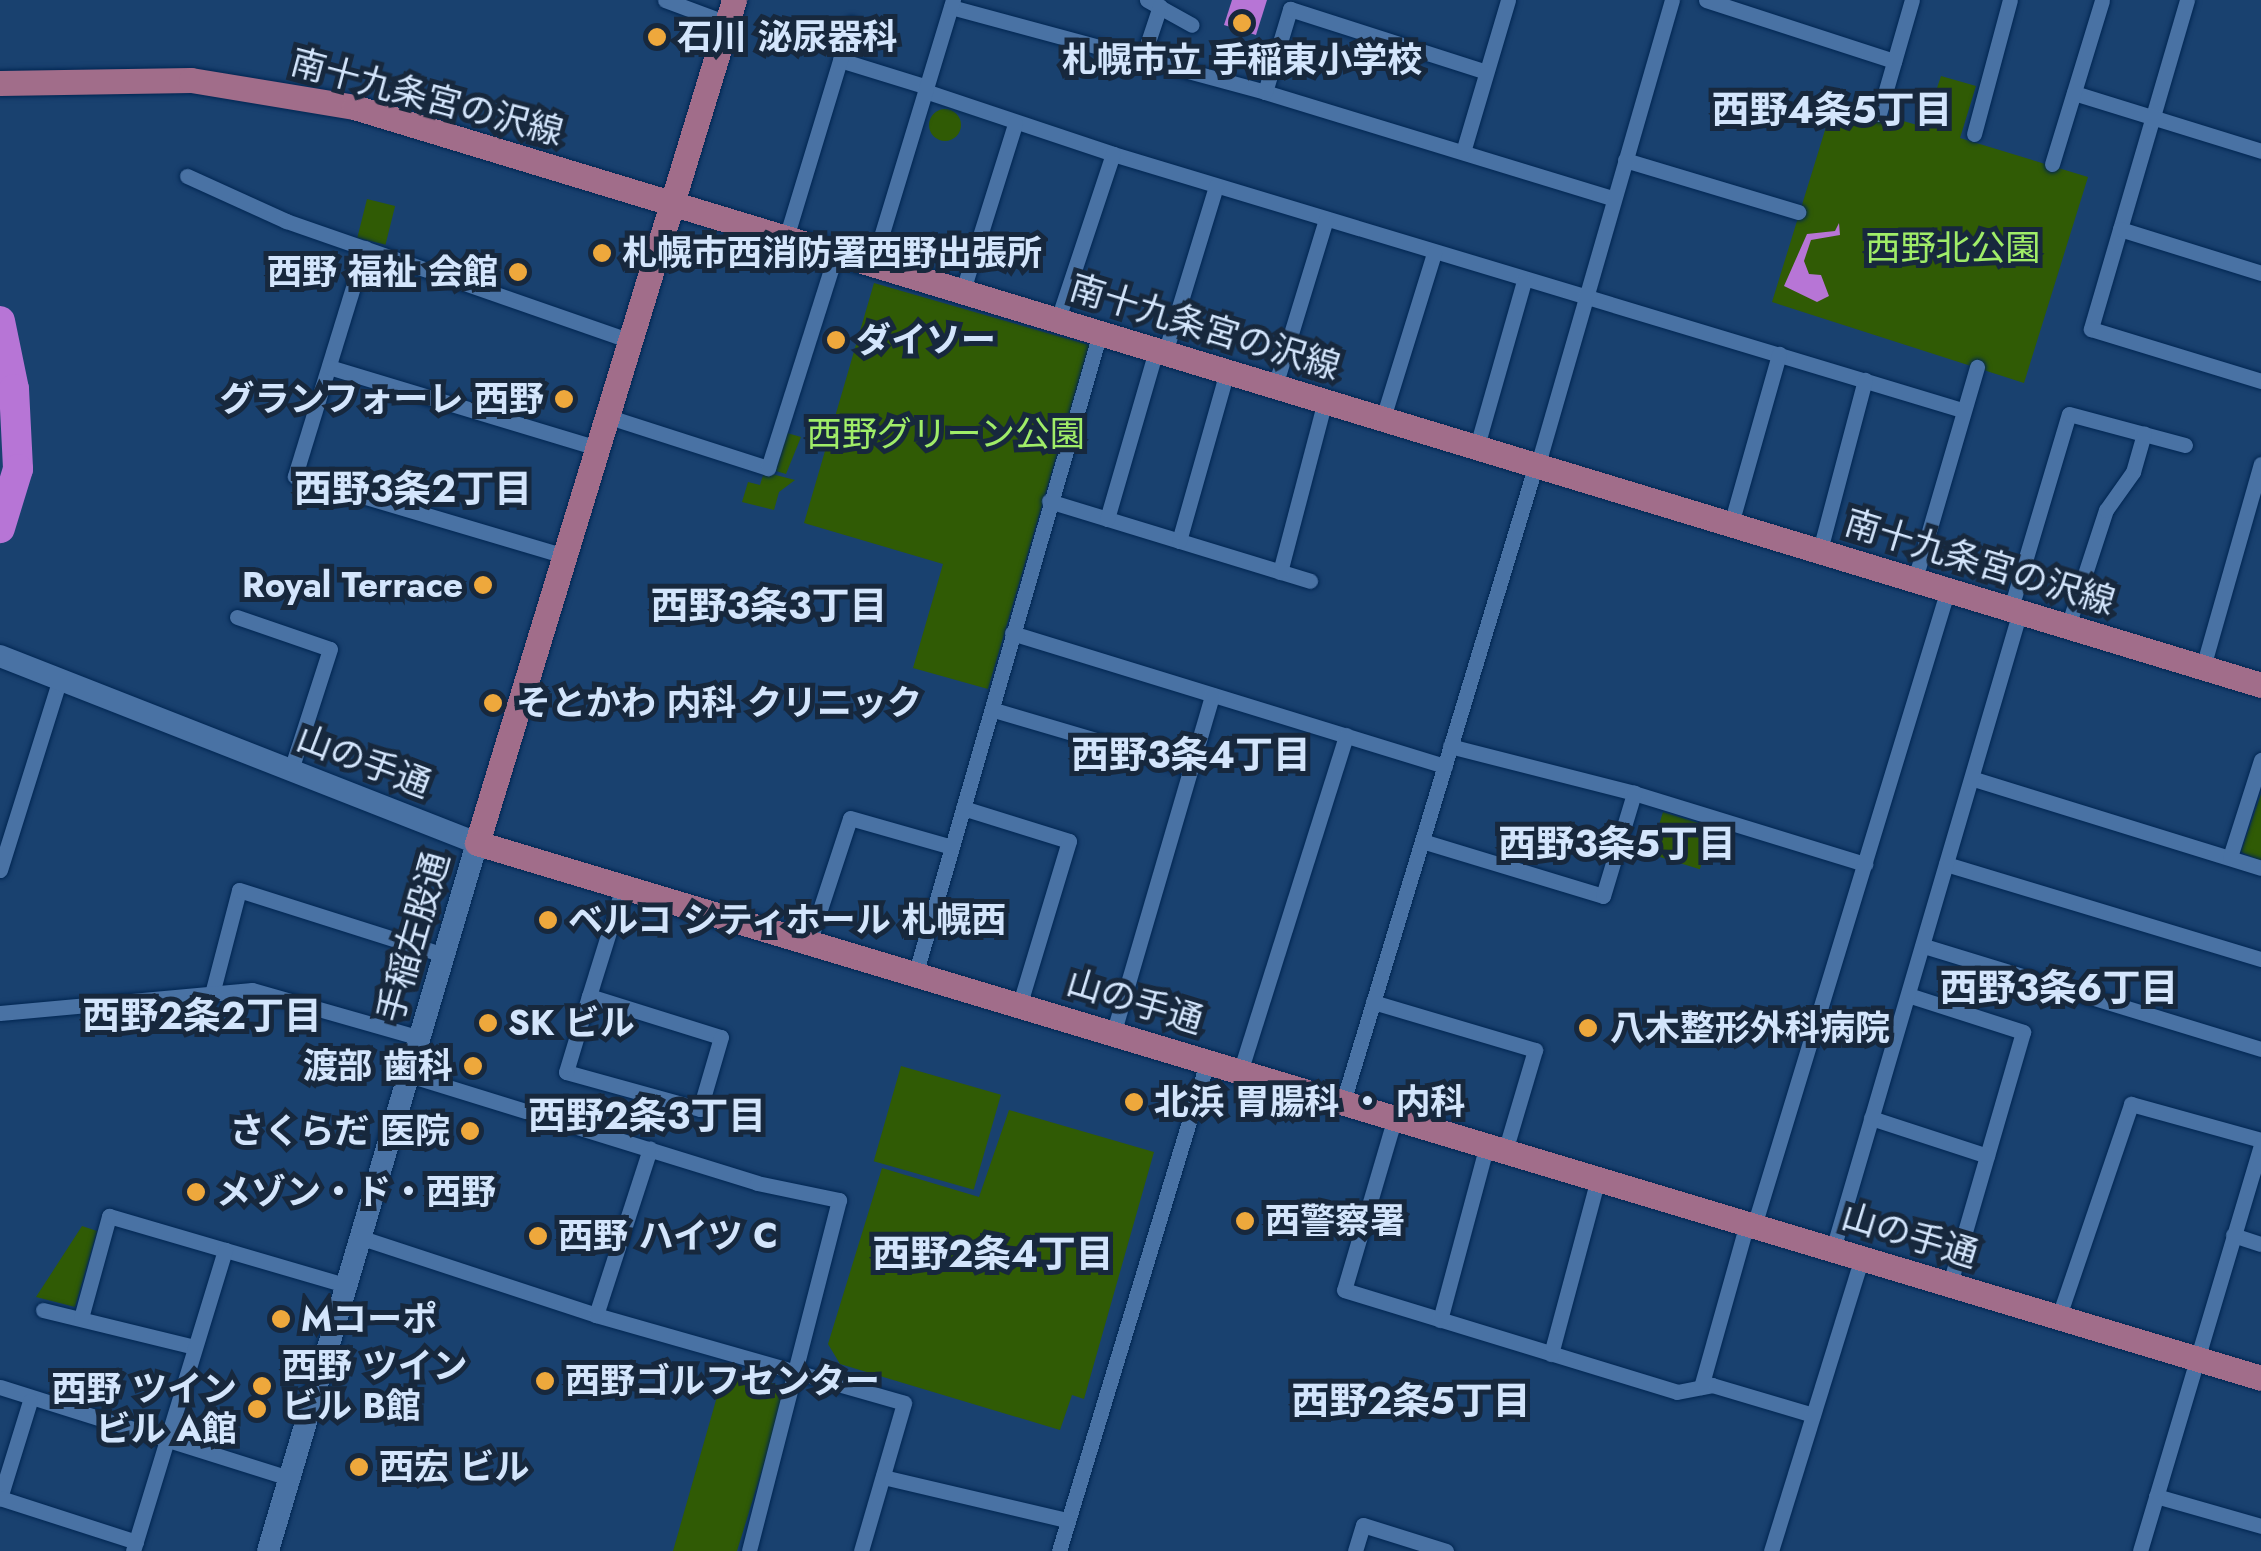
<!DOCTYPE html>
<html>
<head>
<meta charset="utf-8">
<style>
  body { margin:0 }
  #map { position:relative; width:2261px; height:1551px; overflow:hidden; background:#19416f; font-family:Jost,"Noto Sans JP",sans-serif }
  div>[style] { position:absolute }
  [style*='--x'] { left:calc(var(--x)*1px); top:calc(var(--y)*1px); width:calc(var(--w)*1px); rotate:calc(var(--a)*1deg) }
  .green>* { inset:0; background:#305b05; transform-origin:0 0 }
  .round { border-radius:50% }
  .water>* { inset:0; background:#b775d6 }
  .river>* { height:30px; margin:-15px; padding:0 15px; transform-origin:15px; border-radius:15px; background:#b775d6 }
  .roads { filter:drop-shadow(0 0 2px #002652) drop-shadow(0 0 2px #002652) }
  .street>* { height:15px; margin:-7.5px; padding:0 7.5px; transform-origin:7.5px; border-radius:7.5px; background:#4972a4 }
  .secondary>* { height:22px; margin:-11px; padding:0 11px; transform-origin:11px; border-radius:11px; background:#4972a4 }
  .primary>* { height:25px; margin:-12.5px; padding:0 12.5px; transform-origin:12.5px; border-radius:12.5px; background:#a16d8a }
  .dots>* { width:28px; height:28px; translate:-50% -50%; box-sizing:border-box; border:5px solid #17283d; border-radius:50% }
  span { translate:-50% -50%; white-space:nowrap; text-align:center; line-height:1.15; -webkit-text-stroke:10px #17283d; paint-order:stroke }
  .poi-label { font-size:35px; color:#d3e5fc; font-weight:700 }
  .left { translate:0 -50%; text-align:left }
  .right { translate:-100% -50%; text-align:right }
  .street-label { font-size:35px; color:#d3e5fc }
  .park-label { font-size:35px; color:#a0ed68 }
  .neighbourhood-label { font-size:38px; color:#d3e5fc; font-weight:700 }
</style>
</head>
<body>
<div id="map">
  <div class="green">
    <div style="clip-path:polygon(1941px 76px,1976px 86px,1960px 138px,2088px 177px,2024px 383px,1772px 302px,1834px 101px,1924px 127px)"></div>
    <div class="round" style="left:929px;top:109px;width:32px;height:32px"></div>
    <div style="left:367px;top:199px;width:29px;height:40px;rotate:14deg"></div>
    <div style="clip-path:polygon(874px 283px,1089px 345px,988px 689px,913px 668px,943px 564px,804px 523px)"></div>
    <div style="clip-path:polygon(787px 433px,801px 437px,786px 474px,776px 471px)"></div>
    <div style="clip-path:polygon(764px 472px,795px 480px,779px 492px,774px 510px,742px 502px,748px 482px,760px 485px)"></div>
    <div style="clip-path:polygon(2261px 794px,2261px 861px,2241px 852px)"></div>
    <div style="left:1663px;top:812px;width:52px;height:44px;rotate:17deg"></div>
    <div style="left:901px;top:1066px;width:104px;height:99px;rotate:16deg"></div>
    <div style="clip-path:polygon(1009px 1110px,1154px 1152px,1084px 1399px,1072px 1395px,1060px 1430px,840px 1364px,828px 1344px,882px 1168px,979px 1197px)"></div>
    <div style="clip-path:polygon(82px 1226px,97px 1231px,75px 1307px,36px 1297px)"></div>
    <div style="clip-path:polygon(726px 1365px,787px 1389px,737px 1551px,673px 1551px)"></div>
  </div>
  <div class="water">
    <div style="clip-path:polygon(1232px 0,1267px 0,1256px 35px,1224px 25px)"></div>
    <div style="clip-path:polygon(1839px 223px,1840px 235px,1811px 240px,1804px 261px,1809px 274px,1821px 275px,1829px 296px,1817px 302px,1784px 286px,1807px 234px,1835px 231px)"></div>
  </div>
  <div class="river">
    <div style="--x:0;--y:321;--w:69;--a:78.4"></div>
    <div style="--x:14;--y:389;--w:80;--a:87.1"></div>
    <div style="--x:18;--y:469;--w:62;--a:107"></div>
  </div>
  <div class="roads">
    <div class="street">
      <div style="--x:665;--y:0;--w:66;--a:20.4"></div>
      <div style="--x:1147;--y:0;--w:51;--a:29.1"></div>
      <div style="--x:1706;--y:0;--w:198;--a:18"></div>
      <div style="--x:2187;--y:0;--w:343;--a:106.3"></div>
      <div style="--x:2091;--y:329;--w:178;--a:17"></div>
      <div style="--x:951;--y:7;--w:325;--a:15.1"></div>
      <div style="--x:1265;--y:92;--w:362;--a:17"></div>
      <div style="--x:840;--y:60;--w:91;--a:17.2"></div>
      <div style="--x:1141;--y:63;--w:60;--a:-71.6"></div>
      <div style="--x:925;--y:91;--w:198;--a:18.5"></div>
      <div style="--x:1113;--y:154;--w:887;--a:16.78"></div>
      <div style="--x:1265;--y:92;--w:87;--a:-73.2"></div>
      <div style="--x:1290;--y:9;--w:206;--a:17.8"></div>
      <div style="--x:2074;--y:93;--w:196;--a:17.2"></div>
      <div style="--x:1879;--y:114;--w:119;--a:-73.9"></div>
      <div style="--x:1974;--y:134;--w:139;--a:-75"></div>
      <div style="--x:1463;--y:152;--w:159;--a:-73.5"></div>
      <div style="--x:1625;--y:160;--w:181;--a:16.7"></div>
      <div style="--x:2052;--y:164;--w:171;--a:-73"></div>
      <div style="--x:187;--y:176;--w:109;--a:24.4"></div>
      <div style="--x:286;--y:221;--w:367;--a:19.2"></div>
      <div style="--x:2120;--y:229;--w:148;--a:17.3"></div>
      <div style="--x:786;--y:238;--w:224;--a:-73.1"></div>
      <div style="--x:365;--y:248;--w:239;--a:107.1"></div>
      <div style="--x:295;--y:476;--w:285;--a:16.5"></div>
      <div style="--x:873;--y:263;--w:275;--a:-73.1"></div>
      <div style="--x:963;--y:290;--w:174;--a:-72.6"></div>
      <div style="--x:1058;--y:319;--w:174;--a:-71.6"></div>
      <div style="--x:1165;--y:353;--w:175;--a:-73"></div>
      <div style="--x:329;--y:367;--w:283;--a:16.8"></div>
      <div style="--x:1275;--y:386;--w:175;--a:-73"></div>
      <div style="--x:609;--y:417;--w:167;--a:17.8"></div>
      <div style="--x:768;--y:468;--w:225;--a:-72.4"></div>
      <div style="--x:1383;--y:418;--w:173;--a:-72.8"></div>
      <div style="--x:1477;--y:446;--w:172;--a:-74.1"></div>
      <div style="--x:1538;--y:464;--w:483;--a:-73.9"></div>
      <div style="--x:1049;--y:501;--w:273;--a:17"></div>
      <div style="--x:1107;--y:519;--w:176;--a:-73.8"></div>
      <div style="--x:1731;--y:524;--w:177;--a:-74.2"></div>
      <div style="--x:1179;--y:541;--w:177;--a:-74.2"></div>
      <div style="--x:1820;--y:550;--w:176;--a:-75.2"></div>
      <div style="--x:1280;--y:572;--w:177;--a:-75.3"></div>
      <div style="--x:1915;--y:579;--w:221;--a:-73.7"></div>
      <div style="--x:2011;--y:608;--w:202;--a:-73.4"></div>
      <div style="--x:2069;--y:414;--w:120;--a:15"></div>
      <div style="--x:237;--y:617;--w:98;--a:19"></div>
      <div style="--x:330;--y:649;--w:127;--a:107.9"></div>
      <div style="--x:2068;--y:626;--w:122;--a:-71.9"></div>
      <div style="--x:2106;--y:510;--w:47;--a:-54.6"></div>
      <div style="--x:2133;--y:472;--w:40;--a:-74"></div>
      <div style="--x:1012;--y:633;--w:453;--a:17.1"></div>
      <div style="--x:2203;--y:667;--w:211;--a:-74.1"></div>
      <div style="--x:994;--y:710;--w:205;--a:16.4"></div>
      <div style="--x:1450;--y:746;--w:190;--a:14.3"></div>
      <div style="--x:1634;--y:793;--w:242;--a:17.1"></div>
      <div style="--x:1974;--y:779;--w:300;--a:17.2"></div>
      <div style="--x:963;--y:808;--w:111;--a:17.3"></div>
      <div style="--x:1069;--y:841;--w:169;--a:106.8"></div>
      <div style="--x:1422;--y:841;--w:189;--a:16.9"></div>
      <div style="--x:1603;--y:896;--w:108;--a:-73.2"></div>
      <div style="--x:2230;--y:857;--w:102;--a:-72.3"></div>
      <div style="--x:1946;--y:864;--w:329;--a:16.8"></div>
      <div style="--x:0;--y:870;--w:200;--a:-72.6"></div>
      <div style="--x:810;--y:940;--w:128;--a:-71.8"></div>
      <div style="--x:850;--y:818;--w:106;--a:15.9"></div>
      <div style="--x:1924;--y:946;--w:352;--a:17"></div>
      <div style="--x:916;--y:972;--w:665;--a:-73.94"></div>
      <div style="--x:213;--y:990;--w:103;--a:-75.4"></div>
      <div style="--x:239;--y:890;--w:215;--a:17.6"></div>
      <div style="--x:1908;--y:995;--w:121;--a:17.8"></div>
      <div style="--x:2023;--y:1032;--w:262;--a:106.2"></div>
      <div style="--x:589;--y:996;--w:138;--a:17.3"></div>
      <div style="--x:721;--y:1037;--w:75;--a:106.3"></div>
      <div style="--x:700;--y:1109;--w:139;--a:-164.6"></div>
      <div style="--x:566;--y:1072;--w:79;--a:-73.2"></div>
      <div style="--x:589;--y:996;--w:114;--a:-72.7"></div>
      <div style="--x:1373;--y:1002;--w:169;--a:16.5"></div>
      <div style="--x:1535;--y:1050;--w:105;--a:106.5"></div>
      <div style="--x:0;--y:1013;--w:253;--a:-5.2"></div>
      <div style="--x:252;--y:990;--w:175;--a:15.9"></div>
      <div style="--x:1114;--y:1031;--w:350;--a:-73.7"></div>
      <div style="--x:1241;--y:1069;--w:350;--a:-72.5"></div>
      <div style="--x:409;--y:1075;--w:364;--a:17.2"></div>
      <div style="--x:757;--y:1183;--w:84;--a:11.7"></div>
      <div style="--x:839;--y:1200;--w:362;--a:104.4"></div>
      <div style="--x:1343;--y:1102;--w:667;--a:-73.17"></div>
      <div style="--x:1395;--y:1117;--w:180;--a:106.4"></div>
      <div style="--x:1344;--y:1290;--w:348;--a:17"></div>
      <div style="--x:1677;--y:1392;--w:36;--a:-11"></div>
      <div style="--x:1712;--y:1385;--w:105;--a:16.5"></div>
      <div style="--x:1871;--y:1118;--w:122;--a:18.1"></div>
      <div style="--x:1754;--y:1226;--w:666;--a:-73.06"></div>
      <div style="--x:2233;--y:1235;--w:29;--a:18"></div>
      <div style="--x:362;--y:1238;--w:246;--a:18.2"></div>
      <div style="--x:596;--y:1315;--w:320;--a:15.9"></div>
      <div style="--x:904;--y:1403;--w:154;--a:106.2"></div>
      <div style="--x:1833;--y:1249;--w:665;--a:-73.66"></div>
      <div style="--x:43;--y:1310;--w:156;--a:13.7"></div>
      <div style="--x:596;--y:1315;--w:175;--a:-72"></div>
      <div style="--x:2059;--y:1316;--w:224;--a:-71.2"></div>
      <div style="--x:2131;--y:1104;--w:135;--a:15.5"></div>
      <div style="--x:81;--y:1318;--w:106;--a:-74.6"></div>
      <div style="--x:109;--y:1216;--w:249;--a:16.3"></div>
      <div style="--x:1440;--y:1320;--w:181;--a:-75"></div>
      <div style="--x:1551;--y:1354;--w:181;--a:-75"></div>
      <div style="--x:0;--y:1387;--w:305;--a:17.5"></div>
      <div style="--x:1701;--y:1387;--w:170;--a:-74.3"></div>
      <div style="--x:30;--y:1401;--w:102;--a:107.2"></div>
      <div style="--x:0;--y:1498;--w:143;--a:17.9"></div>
      <div style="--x:883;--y:1477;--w:188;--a:13.2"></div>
      <div style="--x:2156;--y:1496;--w:109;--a:15.9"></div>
      <div style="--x:133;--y:1551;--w:315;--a:-73"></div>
      <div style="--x:1059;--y:1551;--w:514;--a:-73.15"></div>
      <div style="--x:1355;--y:1551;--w:27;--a:-73"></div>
      <div style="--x:1363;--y:1525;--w:87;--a:17.4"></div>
      <div style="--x:1771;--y:1551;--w:308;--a:-72.8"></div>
      <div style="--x:2140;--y:1551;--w:425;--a:-73.4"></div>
    </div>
    <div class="secondary">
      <div style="--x:0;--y:656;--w:512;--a:21.41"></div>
      <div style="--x:477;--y:843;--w:738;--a:106.45"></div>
    </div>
    <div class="primary">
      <div style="--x:734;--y:0;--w:881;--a:106.95"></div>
      <div style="--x:477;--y:843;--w:1862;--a:16.69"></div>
      <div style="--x:0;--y:83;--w:191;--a:-0.9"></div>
      <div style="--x:191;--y:80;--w:165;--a:9.4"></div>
      <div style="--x:354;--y:107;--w:1993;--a:16.86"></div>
    </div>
  </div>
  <div class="dots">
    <div style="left:1242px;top:23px;background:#eea83c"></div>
    <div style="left:657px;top:37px;background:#eea83c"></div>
    <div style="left:602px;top:253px;background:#eea83c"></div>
    <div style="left:518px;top:272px;background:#eea83c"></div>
    <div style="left:836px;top:340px;background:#eea83c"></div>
    <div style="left:564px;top:399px;background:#eea83c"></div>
    <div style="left:483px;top:585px;background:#eea83c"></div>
    <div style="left:493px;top:703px;background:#eea83c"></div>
    <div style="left:548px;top:920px;background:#eea83c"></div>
    <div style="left:488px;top:1023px;background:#eea83c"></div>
    <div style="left:1588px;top:1028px;background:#eea83c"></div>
    <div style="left:473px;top:1066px;background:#eea83c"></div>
    <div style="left:1134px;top:1102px;background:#eea83c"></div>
    <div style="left:470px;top:1131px;background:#eea83c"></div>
    <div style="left:196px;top:1192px;background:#eea83c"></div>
    <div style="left:1245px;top:1221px;background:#eea83c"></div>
    <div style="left:538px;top:1236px;background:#eea83c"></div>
    <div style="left:281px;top:1319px;background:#eea83c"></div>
    <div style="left:545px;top:1381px;background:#eea83c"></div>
    <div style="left:262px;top:1386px;background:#eea83c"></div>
    <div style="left:257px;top:1409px;background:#eea83c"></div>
    <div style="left:359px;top:1467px;background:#eea83c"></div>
  </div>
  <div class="poi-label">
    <span class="left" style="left:677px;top:37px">石川 泌尿器科</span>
    <span style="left:1242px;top:60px">札幌市立 手稲東小学校</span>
    <span class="left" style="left:622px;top:253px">札幌市西消防署西野出張所</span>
    <span class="right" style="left:498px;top:272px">西野 福祉 会館</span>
    <span class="left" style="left:856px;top:340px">ダイソー</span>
    <span class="right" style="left:544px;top:399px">グランフォーレ 西野</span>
    <span class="right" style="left:463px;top:585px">Royal Terrace</span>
    <span class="left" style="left:516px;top:703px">そとかわ 内科 クリニック</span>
    <span class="left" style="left:568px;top:920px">ベルコ シティホール 札幌西</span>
    <span class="left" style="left:508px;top:1023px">SK ビル</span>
    <span class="left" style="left:1610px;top:1028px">八木整形外科病院</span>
    <span class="right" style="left:453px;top:1066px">渡部 歯科</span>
    <span class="left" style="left:1154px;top:1102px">北浜 胃腸科 ・ 内科</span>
    <span class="right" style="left:450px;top:1131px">さくらだ 医院</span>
    <span class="left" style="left:216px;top:1192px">メゾン・ド・西野</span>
    <span class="left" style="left:1265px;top:1221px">西警察署</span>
    <span class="left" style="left:558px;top:1236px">西野 ハイツ C</span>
    <span class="left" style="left:301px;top:1319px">Mコーポ</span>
    <span class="left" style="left:282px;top:1386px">西野 ツイン<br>ビル B館</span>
    <span class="left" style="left:565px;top:1381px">西野ゴルフセンター</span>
    <span class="right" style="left:237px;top:1409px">西野 ツイン<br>ビル A館</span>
    <span class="left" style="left:379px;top:1467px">西宏 ビル</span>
  </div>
  <div class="street-label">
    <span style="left:427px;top:97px;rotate:15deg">南十九条宮の沢線</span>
    <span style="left:1205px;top:327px;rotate:17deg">南十九条宮の沢線</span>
    <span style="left:1980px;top:562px;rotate:17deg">南十九条宮の沢線</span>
    <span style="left:364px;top:761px;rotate:21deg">山の手通</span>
    <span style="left:413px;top:937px;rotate:-74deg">手稲左股通</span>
    <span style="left:1135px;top:1001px;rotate:17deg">山の手通</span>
    <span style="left:1910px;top:1235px;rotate:17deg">山の手通</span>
  </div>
  <div class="park-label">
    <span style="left:1953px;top:248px">西野北公園</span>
    <span style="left:946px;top:434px">西野グリーン公園</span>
  </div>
  <div class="neighbourhood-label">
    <span style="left:1832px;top:110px">西野4条5丁目</span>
    <span style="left:413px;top:489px">西野3条2丁目</span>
    <span style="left:769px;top:606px">西野3条3丁目</span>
    <span style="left:1191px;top:755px">西野3条4丁目</span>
    <span style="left:1617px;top:844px">西野3条5丁目</span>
    <span style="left:2059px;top:988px">西野3条6丁目</span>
    <span style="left:202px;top:1016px">西野2条2丁目</span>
    <span style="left:647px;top:1116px">西野2条3丁目</span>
    <span style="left:993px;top:1254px">西野2条4丁目</span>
    <span style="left:1411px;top:1401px">西野2条5丁目</span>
  </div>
</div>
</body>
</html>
